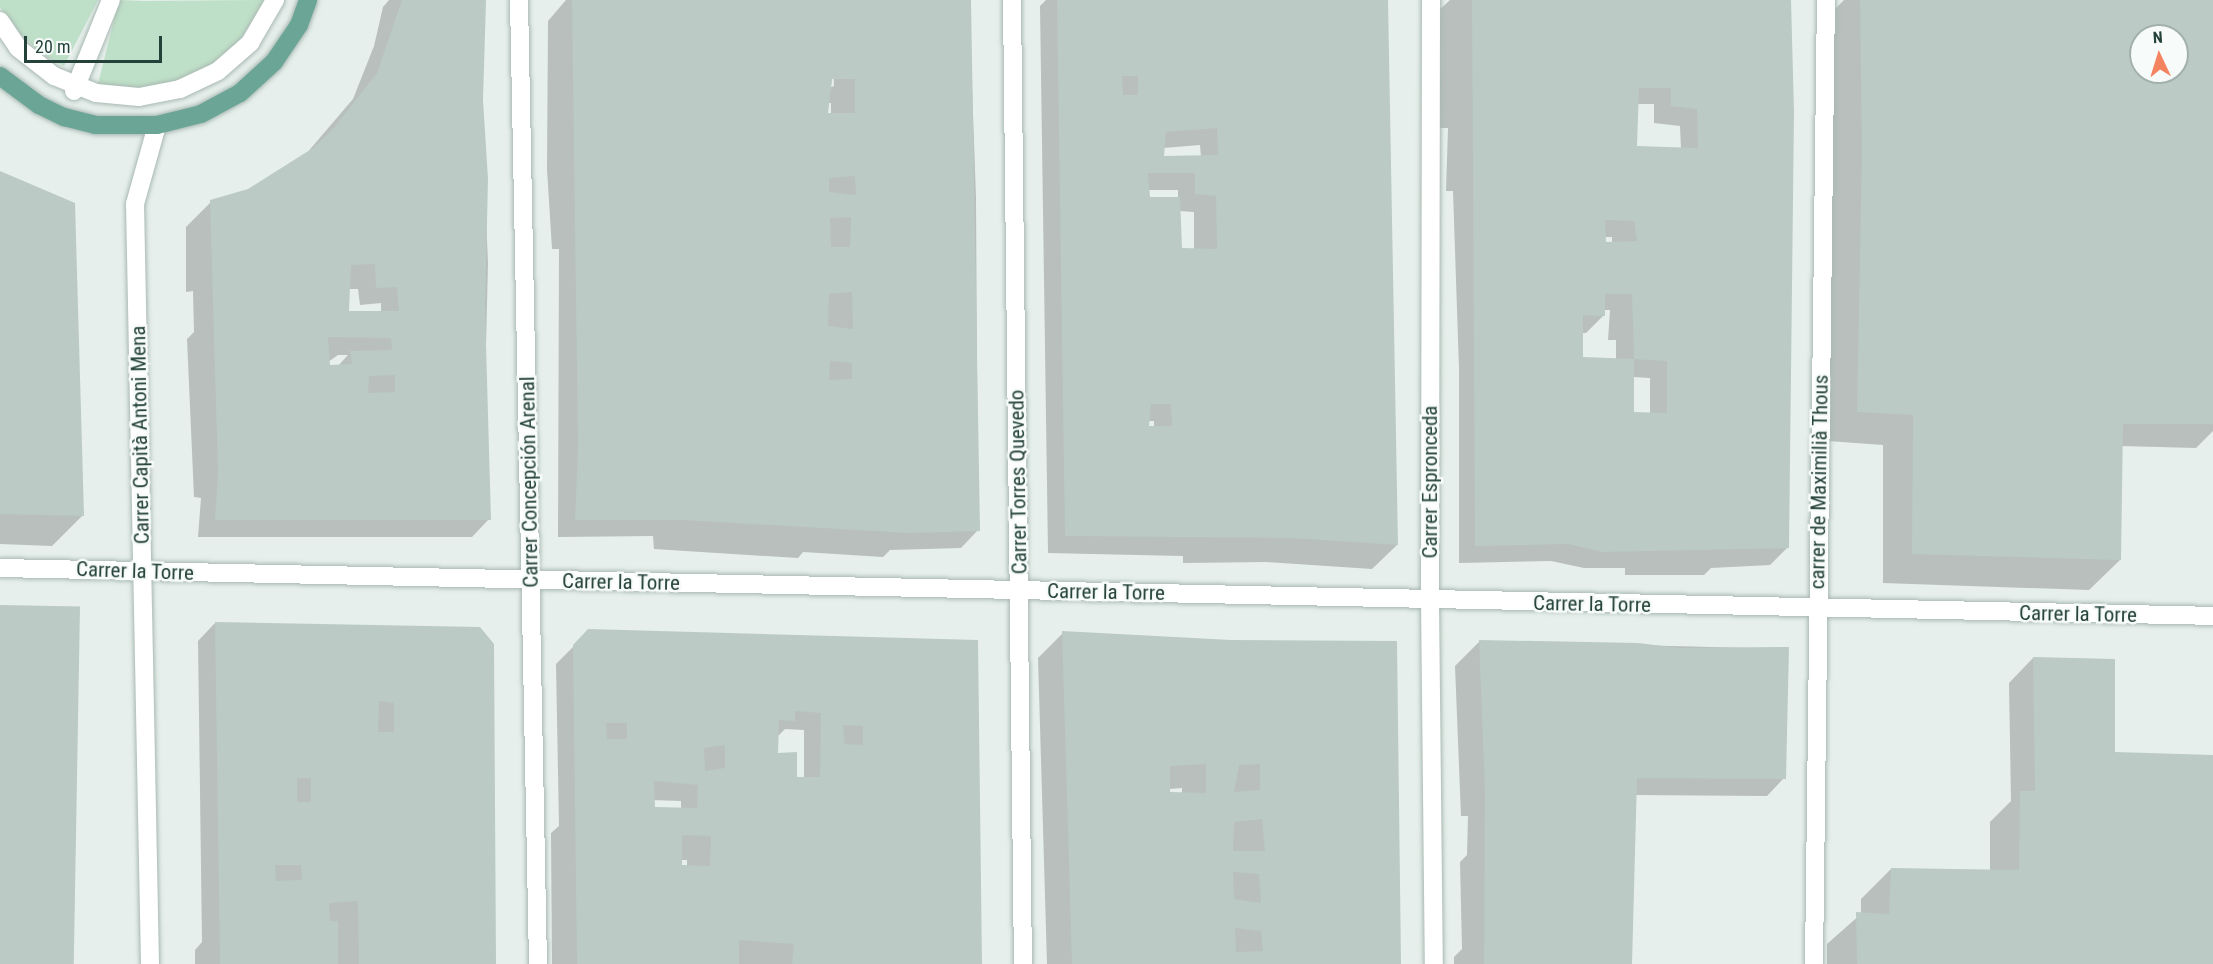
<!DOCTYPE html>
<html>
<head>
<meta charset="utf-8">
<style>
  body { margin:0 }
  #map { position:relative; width:2213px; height:964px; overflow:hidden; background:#e6efeb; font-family:"Roboto Condensed",sans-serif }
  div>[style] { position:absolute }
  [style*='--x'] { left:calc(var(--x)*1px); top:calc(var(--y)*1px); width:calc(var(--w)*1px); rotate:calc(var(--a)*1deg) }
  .green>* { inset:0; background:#bfe0c8 }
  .shadow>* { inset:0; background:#0003 }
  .building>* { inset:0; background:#bbcac4; transform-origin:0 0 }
  .roads { filter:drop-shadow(0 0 2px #a8b8b2) drop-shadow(0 0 2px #a8b8b2) }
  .minor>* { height:18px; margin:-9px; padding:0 9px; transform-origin:9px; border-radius:9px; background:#fff }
  .major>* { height:18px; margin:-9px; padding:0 9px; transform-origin:9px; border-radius:9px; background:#6aa596 }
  span { translate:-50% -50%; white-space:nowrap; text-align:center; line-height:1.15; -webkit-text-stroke:5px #f7fbf9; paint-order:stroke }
  .street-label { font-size:21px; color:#24423a }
  .north { position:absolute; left:2129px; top:24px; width:60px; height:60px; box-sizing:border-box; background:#f7fbf9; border:2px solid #a3b1ad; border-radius:50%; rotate:356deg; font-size:16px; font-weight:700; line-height:24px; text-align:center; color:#24423a }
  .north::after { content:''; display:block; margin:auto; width:21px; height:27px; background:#f4845f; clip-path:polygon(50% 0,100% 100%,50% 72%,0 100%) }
  .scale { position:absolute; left:24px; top:36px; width:138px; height:27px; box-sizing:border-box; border:3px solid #24423a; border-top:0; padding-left:8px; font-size:18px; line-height:21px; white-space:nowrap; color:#24423a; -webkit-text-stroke:4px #f7fbf9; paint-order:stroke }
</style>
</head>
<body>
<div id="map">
  <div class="green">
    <div style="clip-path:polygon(0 0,98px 0,64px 66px,43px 55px,17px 31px,0 7px)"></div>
    <div style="clip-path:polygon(119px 0,145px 1px,267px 0,236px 46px,203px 72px,162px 88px,124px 90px,98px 84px)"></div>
  </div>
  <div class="shadow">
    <div style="clip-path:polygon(evenodd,389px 0,485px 0,481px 100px,488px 263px,485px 387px,489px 519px,472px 537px,198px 537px,201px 498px,194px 497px,187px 339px,194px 332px,193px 291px,186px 292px,186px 227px,211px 202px,248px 191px,306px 154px,353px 99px,374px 46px,383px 7px,389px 0,348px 289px,358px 289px,360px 305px,381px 303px,381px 313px,348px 313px,348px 289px,389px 0,338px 355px,348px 355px,337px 367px,329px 367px,328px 362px,338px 355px)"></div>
    <div style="clip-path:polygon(evenodd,566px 0,969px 0,976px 198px,978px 530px,961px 548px,890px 550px,883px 557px,803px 552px,798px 558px,654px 549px,653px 536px,558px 537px,559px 249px,552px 249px,547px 169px,548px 21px,566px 0,833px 59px,834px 86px,831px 87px,833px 59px,566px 0,827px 103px,831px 103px,831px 114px,826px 114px,827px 103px)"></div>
    <div style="clip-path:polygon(evenodd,1046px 0,1386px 0,1397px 545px,1372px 569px,1266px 562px,1183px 563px,1183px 556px,1048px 553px,1040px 6px,1046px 0,1200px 145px,1201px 157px,1163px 157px,1163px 148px,1200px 145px,1046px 0,1148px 190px,1178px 190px,1178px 198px,1148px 199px,1148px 190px,1046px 0,1179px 211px,1194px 212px,1194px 250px,1181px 249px,1179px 211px,1046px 0,1148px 421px,1154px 421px,1154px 427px,1148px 427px,1148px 421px)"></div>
    <div style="clip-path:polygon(evenodd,1450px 0,1790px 0,1788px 547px,1770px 565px,1711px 568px,1704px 575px,1625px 575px,1625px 568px,1584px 568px,1551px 561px,1459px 563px,1459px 369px,1453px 191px,1446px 191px,1448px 128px,1436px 128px,1435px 14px,1450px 0,1637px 104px,1654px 104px,1654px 123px,1680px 126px,1681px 149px,1636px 150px,1637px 104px,1450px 0,1604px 237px,1612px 237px,1612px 243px,1604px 243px,1604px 237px,1450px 0,1604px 310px,1610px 310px,1608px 340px,1616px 340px,1616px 360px,1582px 358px,1581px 333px,1586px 333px,1604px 315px,1604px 310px,1450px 0,1633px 377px,1650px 378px,1650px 414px,1633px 413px,1633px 377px)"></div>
    <div style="clip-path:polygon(evenodd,1844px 0,2213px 0,2213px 431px,2196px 448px,2121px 446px,2120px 560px,2089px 590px,1883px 583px,1883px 445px,1828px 441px,1830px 14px,1844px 0,2141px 36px,2177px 36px,2177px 72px,2141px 72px,2141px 36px)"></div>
    <div style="clip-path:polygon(0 173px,82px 516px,52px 546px,0 544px)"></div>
    <div style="clip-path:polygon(215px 623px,479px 629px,495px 964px,195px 964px,195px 950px,202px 942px,198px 641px)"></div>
    <div style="clip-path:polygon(evenodd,589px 631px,976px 642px,980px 964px,552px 964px,551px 833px,559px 826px,556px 664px,589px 631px,785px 729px,804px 730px,804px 778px,796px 781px,776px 754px,777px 737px,785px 729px,589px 631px,653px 800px,681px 801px,681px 810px,651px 809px,653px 800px,589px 631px,681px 860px,687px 860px,687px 867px,681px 866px,681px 860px)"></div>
    <div style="clip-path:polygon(evenodd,1063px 633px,1231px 641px,1400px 964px,1047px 964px,1038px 658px,1063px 633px,1182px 788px,1182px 794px,1169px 793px,1169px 789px,1182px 788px)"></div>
    <div style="clip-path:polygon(1480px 641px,1788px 649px,1784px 778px,1767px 796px,1634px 795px,1630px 964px,1454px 964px,1454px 957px,1462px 949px,1460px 862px,1467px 855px,1468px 816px,1461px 816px,1455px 666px)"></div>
    <div style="clip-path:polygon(2033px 658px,2112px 757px,2213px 756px,2213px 964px,1827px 964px,1827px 944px,1861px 914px,1861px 899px,1891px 869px,1990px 871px,1990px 822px,2011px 801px,2009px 683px)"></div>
  </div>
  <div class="building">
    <div style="clip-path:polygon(evenodd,402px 0,486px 0,483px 100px,488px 179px,485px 309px,491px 520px,215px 520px,218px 473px,210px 200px,248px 189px,313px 148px,333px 129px,377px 73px,402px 0,375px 264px,376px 288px,397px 287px,399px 311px,349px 311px,351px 265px,375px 264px,402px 0,328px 337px,391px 338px,392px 350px,350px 351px,352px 364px,330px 365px,328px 337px,402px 0,395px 375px,395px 392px,368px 393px,369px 376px,395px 375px)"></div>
    <div style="clip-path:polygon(evenodd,572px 0,971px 0,980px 531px,909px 533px,683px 520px,575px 520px,578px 448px,572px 0,832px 79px,855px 79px,855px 113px,828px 113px,832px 79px,572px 0,855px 176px,856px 195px,829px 192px,829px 178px,855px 176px,572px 0,851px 217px,850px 247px,831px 247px,830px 218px,851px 217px,572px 0,852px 292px,853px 329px,828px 326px,829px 294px,852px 292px,572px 0,830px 361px,852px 363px,852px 379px,829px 380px,830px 361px)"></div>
    <div style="clip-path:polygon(evenodd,1057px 0,1388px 0,1398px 545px,1292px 538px,1065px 536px,1057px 0,1122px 76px,1138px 76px,1138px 95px,1123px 95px,1122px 76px,1057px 0,1217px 128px,1218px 155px,1164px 156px,1166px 132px,1217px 128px,1057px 0,1148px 173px,1195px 173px,1195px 194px,1216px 196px,1217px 249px,1182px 248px,1180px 197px,1150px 197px,1148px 173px,1057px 0,1151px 404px,1171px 404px,1172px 426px,1149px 426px,1151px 404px)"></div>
    <div style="clip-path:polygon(evenodd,1472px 0,1791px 0,1794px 112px,1789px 548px,1602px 552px,1569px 544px,1475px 546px,1472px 0,1639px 88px,1671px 88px,1671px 106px,1697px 109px,1698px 148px,1637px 146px,1639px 88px,1472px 0,1605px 220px,1634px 221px,1637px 241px,1606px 242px,1605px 220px,1472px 0,1605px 294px,1632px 294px,1634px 359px,1667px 361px,1667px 413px,1634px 412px,1634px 359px,1583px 357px,1583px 315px,1605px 316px,1605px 294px)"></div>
    <div style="clip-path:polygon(evenodd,1860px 0,2213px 0,2213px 424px,2123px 424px,2121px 560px,1912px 554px,1913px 415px,1857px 412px,1862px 152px,1860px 0,2141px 36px,2177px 36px,2177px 72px,2141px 72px,2141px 36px)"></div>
    <div style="clip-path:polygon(0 171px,75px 203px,84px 516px,0 514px)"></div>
    <div style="left:0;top:605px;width:80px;height:359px;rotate:1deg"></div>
    <div style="clip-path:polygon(evenodd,215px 622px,480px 627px,494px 644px,496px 964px,359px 964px,358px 901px,329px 903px,330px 921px,338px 921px,338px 964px,220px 964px,215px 622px,379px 701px,394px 703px,394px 732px,378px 732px,379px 701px,215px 622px,297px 778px,311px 778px,311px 802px,297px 802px,297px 778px,215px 622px,275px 865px,301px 865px,302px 880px,276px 881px,275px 865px)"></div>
    <div style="clip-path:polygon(evenodd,588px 629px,978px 640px,982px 964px,792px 964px,794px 944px,739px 940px,739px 964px,577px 964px,573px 645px,588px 629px,795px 711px,821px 713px,820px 777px,797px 777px,797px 752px,778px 753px,779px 720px,795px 721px,795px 711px,588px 629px,606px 723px,627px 723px,627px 739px,607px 739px,606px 723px,588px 629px,843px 725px,863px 726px,863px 745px,845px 744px,843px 725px,588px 629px,725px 745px,725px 768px,705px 771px,704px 748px,725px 745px,588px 629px,654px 781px,698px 785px,697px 808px,655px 807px,654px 781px,588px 629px,682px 835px,711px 836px,710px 866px,682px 865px,682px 835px)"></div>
    <div style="clip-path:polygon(evenodd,1062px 631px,1231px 640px,1397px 641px,1401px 964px,1072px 964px,1062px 631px,1206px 764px,1206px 793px,1170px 792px,1170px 766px,1206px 764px,1062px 631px,1260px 764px,1260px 790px,1234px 792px,1239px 765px,1260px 764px,1062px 631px,1262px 819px,1265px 851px,1233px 851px,1234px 822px,1262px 819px,1062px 631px,1233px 872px,1259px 874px,1261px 903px,1234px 899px,1233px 872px,1062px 631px,1235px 928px,1261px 931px,1263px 951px,1236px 952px,1235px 928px)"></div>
    <div style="clip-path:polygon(1479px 640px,1638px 643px,1680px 648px,1789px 647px,1786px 779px,1637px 778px,1632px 964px,1484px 964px,1485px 792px)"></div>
    <div style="clip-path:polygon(2033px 657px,2115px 659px,2115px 752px,2213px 755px,2213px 964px,1857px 964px,1856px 912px,1889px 914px,1891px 868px,2019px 870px,2020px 791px,2035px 791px)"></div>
  </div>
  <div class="roads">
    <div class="minor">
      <div style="--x:519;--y:0;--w:964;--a:88.87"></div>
      <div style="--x:1012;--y:0;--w:964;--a:89.35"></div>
      <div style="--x:1431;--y:0;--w:600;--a:90.1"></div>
      <div style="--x:1430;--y:600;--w:364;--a:89.4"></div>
      <div style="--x:0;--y:21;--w:32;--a:56"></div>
      <div style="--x:18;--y:48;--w:46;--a:37.9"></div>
      <div style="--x:54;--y:76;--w:45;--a:22"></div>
      <div style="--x:96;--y:93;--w:43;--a:5.3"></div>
      <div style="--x:139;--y:97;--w:42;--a:-11"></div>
      <div style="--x:180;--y:89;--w:42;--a:-25.3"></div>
      <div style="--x:218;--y:71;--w:43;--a:-41.2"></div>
      <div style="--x:250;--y:43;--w:50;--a:-59.8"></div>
      <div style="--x:74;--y:91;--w:98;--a:-67.9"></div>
      <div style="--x:0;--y:568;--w:2214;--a:1.24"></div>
      <div style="--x:150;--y:964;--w:760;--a:-91.13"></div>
      <div style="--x:135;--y:204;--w:82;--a:-74.4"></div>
      <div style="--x:1814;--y:964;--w:964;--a:-89.29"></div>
    </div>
    <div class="major">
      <div style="--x:0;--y:76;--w:49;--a:36.6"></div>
      <div style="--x:39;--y:105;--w:28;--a:26"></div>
      <div style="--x:64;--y:117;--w:32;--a:14"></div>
      <div style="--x:95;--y:125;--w:62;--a:0"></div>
      <div style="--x:157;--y:125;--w:45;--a:-14"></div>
      <div style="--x:201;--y:114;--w:44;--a:-28.3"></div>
      <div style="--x:240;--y:93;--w:46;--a:-42.4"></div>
      <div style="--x:274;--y:62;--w:45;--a:-56"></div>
      <div style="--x:299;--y:25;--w:27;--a:-70"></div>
    </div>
  </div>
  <div class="street-label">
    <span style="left:140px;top:435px;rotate:-91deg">Carrer Capità Antoni Mena</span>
    <span style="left:529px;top:482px;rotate:-91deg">Carrer Concepción Arenal</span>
    <span style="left:1018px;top:482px;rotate:-91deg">Carrer Torres Quevedo</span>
    <span style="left:1430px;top:482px;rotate:-90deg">Carrer Espronceda</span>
    <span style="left:1819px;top:482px;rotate:-89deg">carrer de Maximilià Thous</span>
    <span style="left:135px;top:571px;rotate:2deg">Carrer la Torre</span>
    <span style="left:621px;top:582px;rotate:1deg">Carrer la Torre</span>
    <span style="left:1106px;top:592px;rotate:1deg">Carrer la Torre</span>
    <span style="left:1592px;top:604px;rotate:1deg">Carrer la Torre</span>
    <span style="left:2078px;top:614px;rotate:1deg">Carrer la Torre</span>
  </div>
  <div class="north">N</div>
  <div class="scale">20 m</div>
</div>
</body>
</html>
